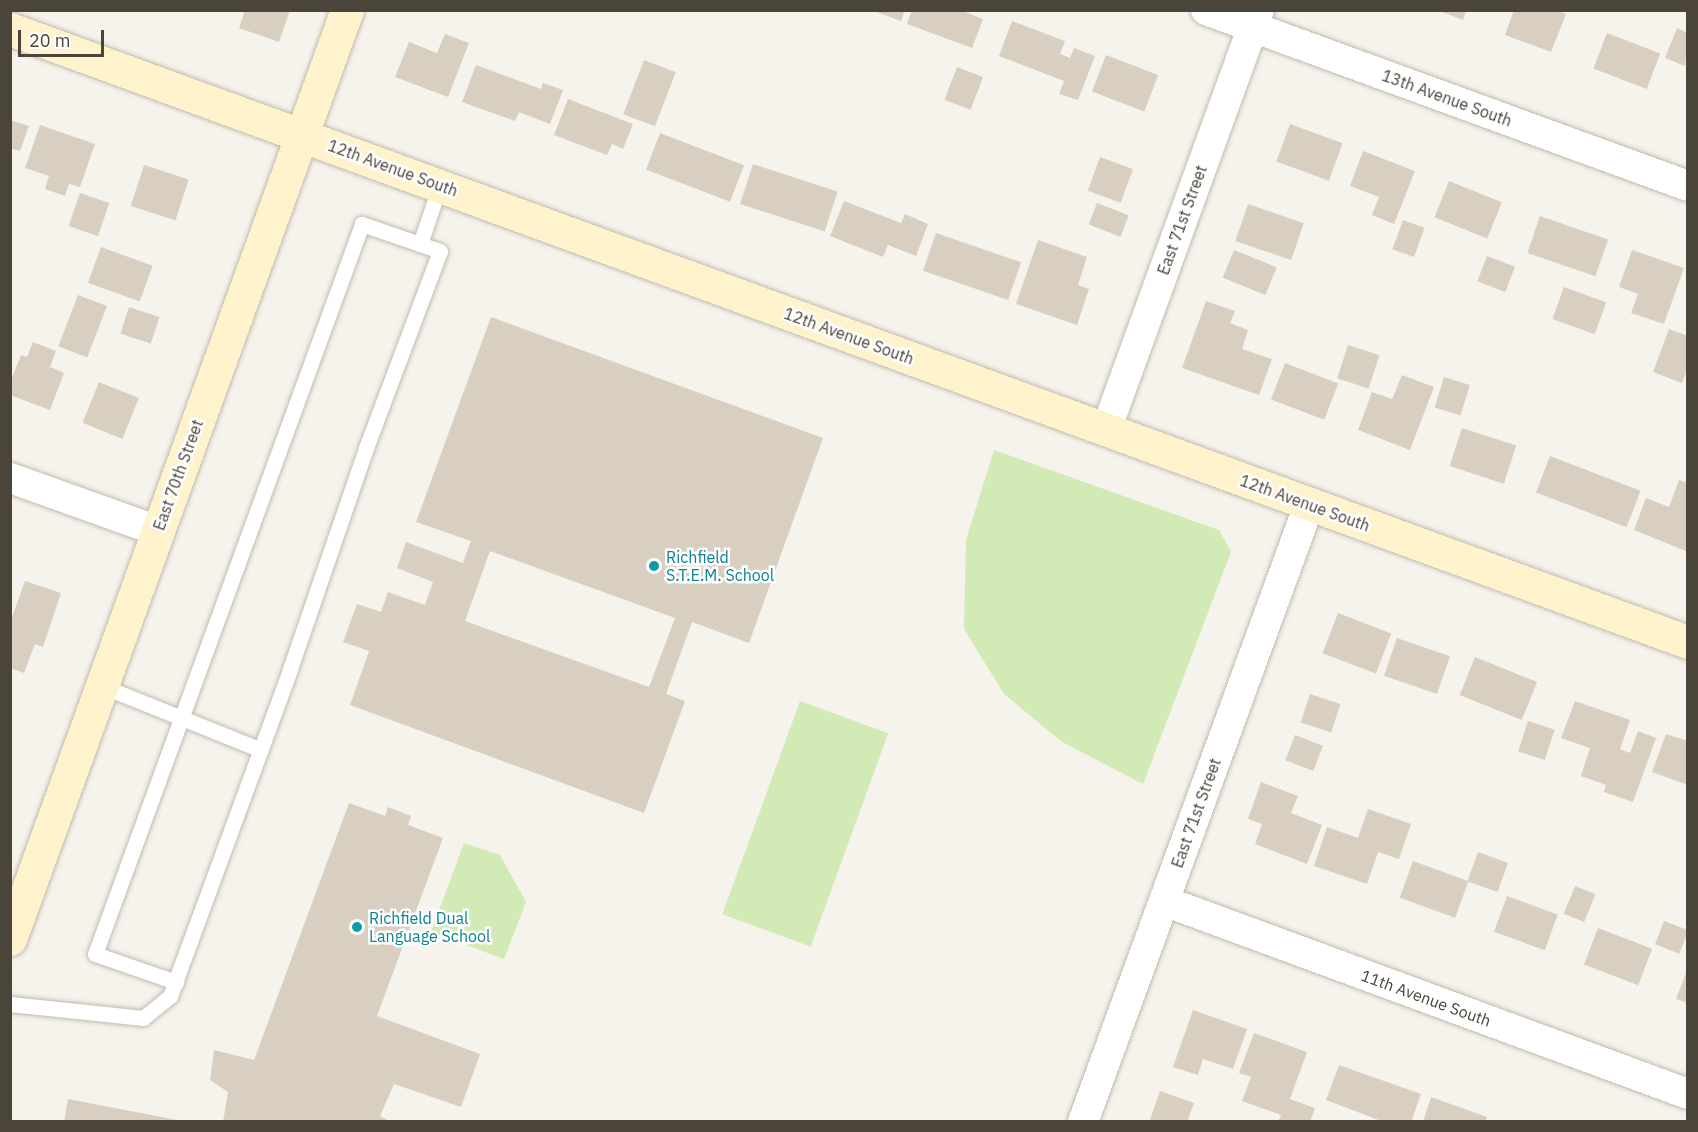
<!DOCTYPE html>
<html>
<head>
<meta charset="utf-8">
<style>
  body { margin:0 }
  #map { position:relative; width:1698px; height:1132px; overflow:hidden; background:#f6f3ec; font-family:"IBM Plex Sans",sans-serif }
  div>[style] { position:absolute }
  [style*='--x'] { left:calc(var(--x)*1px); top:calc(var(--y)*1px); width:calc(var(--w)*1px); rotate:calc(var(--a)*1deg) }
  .green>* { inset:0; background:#d2eab5; transform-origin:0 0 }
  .building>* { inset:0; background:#d8cfc1; transform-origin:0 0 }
  .roads { filter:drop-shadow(0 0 2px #c2bbae) drop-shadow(0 0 2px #c2bbae) }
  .lane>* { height:15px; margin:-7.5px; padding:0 7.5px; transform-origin:7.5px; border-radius:7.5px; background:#fff }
  .street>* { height:30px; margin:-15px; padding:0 15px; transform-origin:15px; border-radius:15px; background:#fff }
  .secondary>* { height:33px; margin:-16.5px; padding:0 16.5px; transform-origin:16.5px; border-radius:16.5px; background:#fff3cd }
  .dots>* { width:16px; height:16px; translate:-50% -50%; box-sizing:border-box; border:3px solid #fff; border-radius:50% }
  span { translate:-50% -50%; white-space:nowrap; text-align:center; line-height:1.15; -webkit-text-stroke:5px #fff; paint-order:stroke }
  .street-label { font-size:16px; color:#4b4439 }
  .culture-label { font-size:16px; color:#0d838f }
  .left { translate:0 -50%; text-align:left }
  .frame { position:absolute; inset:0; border:12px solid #4b4439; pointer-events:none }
  .scale { position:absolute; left:18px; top:30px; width:86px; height:27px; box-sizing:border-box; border:3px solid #4b4439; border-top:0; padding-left:8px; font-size:18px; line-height:21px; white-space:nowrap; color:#4b4439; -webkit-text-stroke:4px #fff; paint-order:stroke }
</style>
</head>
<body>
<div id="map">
  <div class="green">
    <div style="clip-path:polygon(994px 450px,1219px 530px,1231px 552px,1143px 784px,1062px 742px,1004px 694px,964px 629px,966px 540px)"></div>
    <div style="left:800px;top:701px;width:94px;height:227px;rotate:20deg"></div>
    <div style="clip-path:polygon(464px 843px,500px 855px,526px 902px,504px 959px,431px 932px)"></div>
  </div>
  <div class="building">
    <div style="clip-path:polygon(245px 10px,290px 10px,279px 42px,239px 28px)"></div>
    <div style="clip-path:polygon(871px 10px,905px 10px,901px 21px)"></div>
    <div style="clip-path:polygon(912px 10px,960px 10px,983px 19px,972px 48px,907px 24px)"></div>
    <div style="clip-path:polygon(1437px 10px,1466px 10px,1463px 20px)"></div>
    <div style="clip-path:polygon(1514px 10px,1557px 10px,1566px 14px,1551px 52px,1505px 35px)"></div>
    <div style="clip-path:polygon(1012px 21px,1065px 41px,1060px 54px,1070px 58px,1074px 48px,1095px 56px,1078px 100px,1059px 94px,1064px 81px,999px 56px)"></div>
    <div style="clip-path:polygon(1677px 28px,1688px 33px,1685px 66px,1665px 58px)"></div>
    <div style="left:1607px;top:33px;width:57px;height:38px;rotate:21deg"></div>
    <div style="clip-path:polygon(445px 34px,469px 43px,448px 97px,395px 77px,409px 42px,437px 53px)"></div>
    <div style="left:1106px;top:55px;width:56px;height:39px;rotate:21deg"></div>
    <div style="left:644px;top:60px;width:34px;height:58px;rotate:21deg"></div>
    <div style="clip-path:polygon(476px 65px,541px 89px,543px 83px,563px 90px,550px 124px,519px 112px,515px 121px,462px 102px)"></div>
    <div style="left:957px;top:67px;width:28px;height:35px;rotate:21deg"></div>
    <div style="clip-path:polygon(568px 99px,633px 124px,623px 149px,612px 144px,607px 155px,554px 135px)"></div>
    <div style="clip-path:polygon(10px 120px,29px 126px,20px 151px,10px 148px)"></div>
    <div style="left:1290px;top:124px;width:56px;height:40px;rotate:20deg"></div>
    <div style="clip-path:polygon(40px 125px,95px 144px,80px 187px,69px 184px,65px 196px,45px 189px,49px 176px,25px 168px)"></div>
    <div style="left:660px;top:133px;width:90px;height:39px;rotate:21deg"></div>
    <div style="clip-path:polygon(1363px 151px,1415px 171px,1394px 224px,1372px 215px,1379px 197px,1350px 186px)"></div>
    <div style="left:1100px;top:157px;width:35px;height:36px;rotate:20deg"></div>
    <div style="left:753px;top:164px;width:89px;height:42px;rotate:18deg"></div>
    <div style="left:144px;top:165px;width:47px;height:43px;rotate:18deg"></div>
    <div style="left:1449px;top:181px;width:57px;height:39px;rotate:22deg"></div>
    <div style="left:80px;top:193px;width:31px;height:35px;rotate:19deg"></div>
    <div style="clip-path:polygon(844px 201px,901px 223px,905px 214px,928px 224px,916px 256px,888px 245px,883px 257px,830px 236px)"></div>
    <div style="left:1097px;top:203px;width:34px;height:23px;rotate:21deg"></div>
    <div style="left:1248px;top:204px;width:59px;height:39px;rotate:19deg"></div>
    <div style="left:1540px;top:216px;width:72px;height:39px;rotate:19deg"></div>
    <div style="left:1403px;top:220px;width:23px;height:31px;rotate:20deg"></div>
    <div style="left:936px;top:233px;width:90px;height:40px;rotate:19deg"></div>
    <div style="clip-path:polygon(1038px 240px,1087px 257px,1078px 285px,1089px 289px,1077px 325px,1016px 304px)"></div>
    <div style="left:101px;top:247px;width:55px;height:38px;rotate:20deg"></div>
    <div style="left:1234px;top:250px;width:46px;height:30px;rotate:22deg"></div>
    <div style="clip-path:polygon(1632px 250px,1684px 268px,1664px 324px,1631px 313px,1638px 294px,1619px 287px)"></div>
    <div style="left:1487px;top:256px;width:30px;height:27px;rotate:21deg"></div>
    <div style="left:1564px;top:287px;width:45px;height:34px;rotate:20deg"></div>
    <div style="left:78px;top:295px;width:31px;height:55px;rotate:21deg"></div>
    <div style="clip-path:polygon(1206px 301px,1235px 311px,1230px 323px,1248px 330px,1242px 349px,1272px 359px,1259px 395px,1182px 368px)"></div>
    <div style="left:129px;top:307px;width:32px;height:28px;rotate:18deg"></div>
    <div style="clip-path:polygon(evenodd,491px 317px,823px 438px,749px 643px,692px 622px,666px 694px,685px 701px,644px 813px,350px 705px,369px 651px,343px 642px,357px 604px,381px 612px,388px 592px,425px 605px,433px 582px,397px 568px,406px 542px,463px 563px,465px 557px,471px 541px,416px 522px,491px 317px,490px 551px,675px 618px,649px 687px,465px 621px,490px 551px)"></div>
    <div style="clip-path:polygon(1669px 329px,1688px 336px,1688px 367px,1682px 383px,1653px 372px)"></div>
    <div style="clip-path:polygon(33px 342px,56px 351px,50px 367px,64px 373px,50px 410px,10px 395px,10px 383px,21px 355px,27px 357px)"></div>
    <div style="left:1348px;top:345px;width:33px;height:35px;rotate:18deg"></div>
    <div style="left:1285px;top:363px;width:57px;height:39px;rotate:21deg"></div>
    <div style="clip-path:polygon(1402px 375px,1434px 387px,1410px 450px,1358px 430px,1372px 392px,1392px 399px)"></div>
    <div style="left:1444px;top:377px;width:27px;height:32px;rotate:17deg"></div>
    <div style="left:99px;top:382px;width:43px;height:44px;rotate:22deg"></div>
    <div style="left:1462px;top:428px;width:57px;height:40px;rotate:18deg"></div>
    <div style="left:1550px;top:456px;width:97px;height:39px;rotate:21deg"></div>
    <div style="clip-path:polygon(1679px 480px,1688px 483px,1686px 551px,1634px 530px,1646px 498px,1669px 507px)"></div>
    <div style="clip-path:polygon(25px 581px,61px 593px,43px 647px,35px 644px,24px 673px,10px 668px,10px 623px)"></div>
    <div style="left:1338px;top:613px;width:57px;height:43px;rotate:21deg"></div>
    <div style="left:1397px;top:638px;width:56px;height:40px;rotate:19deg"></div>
    <div style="left:1475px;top:657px;width:67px;height:41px;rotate:22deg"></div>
    <div style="left:1310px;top:694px;width:32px;height:30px;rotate:18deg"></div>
    <div style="clip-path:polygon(1575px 701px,1630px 720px,1620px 749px,1630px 753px,1638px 731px,1656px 738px,1633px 802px,1604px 792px,1606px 785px,1581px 776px,1590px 748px,1561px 738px)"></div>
    <div style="left:1528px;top:721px;width:28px;height:32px;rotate:18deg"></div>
    <div style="clip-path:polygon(1666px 734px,1688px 741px,1688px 785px,1652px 772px)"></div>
    <div style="left:1295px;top:735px;width:30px;height:27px;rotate:21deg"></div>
    <div style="clip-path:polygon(1261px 782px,1298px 796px,1291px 813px,1322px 825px,1307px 864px,1255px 844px,1262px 824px,1248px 819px)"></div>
    <div style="clip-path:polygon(349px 803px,385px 816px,388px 807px,411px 816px,408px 825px,443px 838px,377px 1016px,480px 1054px,461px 1107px,394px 1084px,380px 1116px,391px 1122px,223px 1122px,228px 1092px,210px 1080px,214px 1050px,254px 1060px)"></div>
    <div style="clip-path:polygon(1368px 809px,1411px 824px,1399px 859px,1378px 852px,1367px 884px,1314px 866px,1327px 827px,1358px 838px)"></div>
    <div style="left:1478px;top:852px;width:32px;height:31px;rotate:20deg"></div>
    <div style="left:1413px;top:861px;width:59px;height:39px;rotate:20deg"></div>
    <div style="left:1575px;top:886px;width:22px;height:30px;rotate:22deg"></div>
    <div style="left:1507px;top:896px;width:54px;height:38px;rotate:20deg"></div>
    <div style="left:1664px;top:921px;width:26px;height:25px;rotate:21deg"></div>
    <div style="left:1598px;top:928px;width:58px;height:39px;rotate:21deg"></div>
    <div style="clip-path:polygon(1688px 968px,1688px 1003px,1676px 999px)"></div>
    <div style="clip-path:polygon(1193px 1010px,1247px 1029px,1233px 1069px,1203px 1059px,1198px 1075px,1173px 1067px)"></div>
    <div style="clip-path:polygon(1254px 1033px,1307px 1052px,1290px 1099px,1315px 1108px,1310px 1122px,1278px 1122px,1281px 1115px,1242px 1101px,1251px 1077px,1239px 1073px)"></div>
    <div style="clip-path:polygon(1339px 1065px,1421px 1094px,1411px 1122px,1384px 1122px,1326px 1100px)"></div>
    <div style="clip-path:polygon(1160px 1091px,1194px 1103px,1187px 1122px,1150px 1120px)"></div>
    <div style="clip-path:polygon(1431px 1097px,1487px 1117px,1485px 1122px,1423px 1122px)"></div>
    <div style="clip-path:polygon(68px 1099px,177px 1120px,177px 1122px,64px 1122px)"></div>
  </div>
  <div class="roads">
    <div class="lane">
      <div style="--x:420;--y:244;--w:62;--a:-71.3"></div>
      <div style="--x:102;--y:686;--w:171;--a:21.9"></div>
      <div style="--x:10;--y:1004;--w:134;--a:6"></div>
      <div style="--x:143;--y:1018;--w:35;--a:-39"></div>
      <div style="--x:170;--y:996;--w:348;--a:-69.8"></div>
      <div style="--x:290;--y:669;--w:234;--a:-71"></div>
      <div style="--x:366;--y:448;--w:210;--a:-69.4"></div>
      <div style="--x:440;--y:251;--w:83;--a:-160.9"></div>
      <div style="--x:362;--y:224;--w:777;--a:110.09"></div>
      <div style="--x:95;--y:954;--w:86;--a:19.1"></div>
    </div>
    <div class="street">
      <div style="--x:1206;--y:10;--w:513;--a:20.06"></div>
      <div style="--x:1106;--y:430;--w:447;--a:-70"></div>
      <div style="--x:10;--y:478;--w:157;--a:19.7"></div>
      <div style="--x:1164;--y:901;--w:558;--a:20.22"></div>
      <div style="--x:1083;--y:1122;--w:657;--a:-69.88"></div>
    </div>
    <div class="secondary">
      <div style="--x:10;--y:29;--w:1786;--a:20.07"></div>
      <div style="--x:10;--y:939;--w:988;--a:-70.06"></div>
    </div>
  </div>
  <div class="dots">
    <div style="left:654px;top:566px;background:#0f9aa8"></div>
    <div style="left:357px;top:927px;background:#0f9aa8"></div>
  </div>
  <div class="street-label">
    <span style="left:1447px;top:98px;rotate:20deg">13th Avenue South</span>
    <span style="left:393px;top:168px;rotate:20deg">12th Avenue South</span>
    <span style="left:1182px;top:220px;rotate:-70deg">East 71st Street</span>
    <span style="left:849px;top:336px;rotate:20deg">12th Avenue South</span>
    <span style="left:178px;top:475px;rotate:-70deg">East 70th Street</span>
    <span style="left:1305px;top:503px;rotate:20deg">12th Avenue South</span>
    <span style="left:1196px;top:813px;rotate:-70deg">East 71st Street</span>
    <span style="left:1426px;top:998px;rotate:20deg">11th Avenue South</span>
  </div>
  <div class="culture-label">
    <span class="left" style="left:666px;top:566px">Richfield<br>S.T.E.M. School</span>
    <span class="left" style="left:369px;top:927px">Richfield Dual<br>Language School</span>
  </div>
  <div class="frame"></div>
  <div class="scale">20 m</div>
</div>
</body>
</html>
